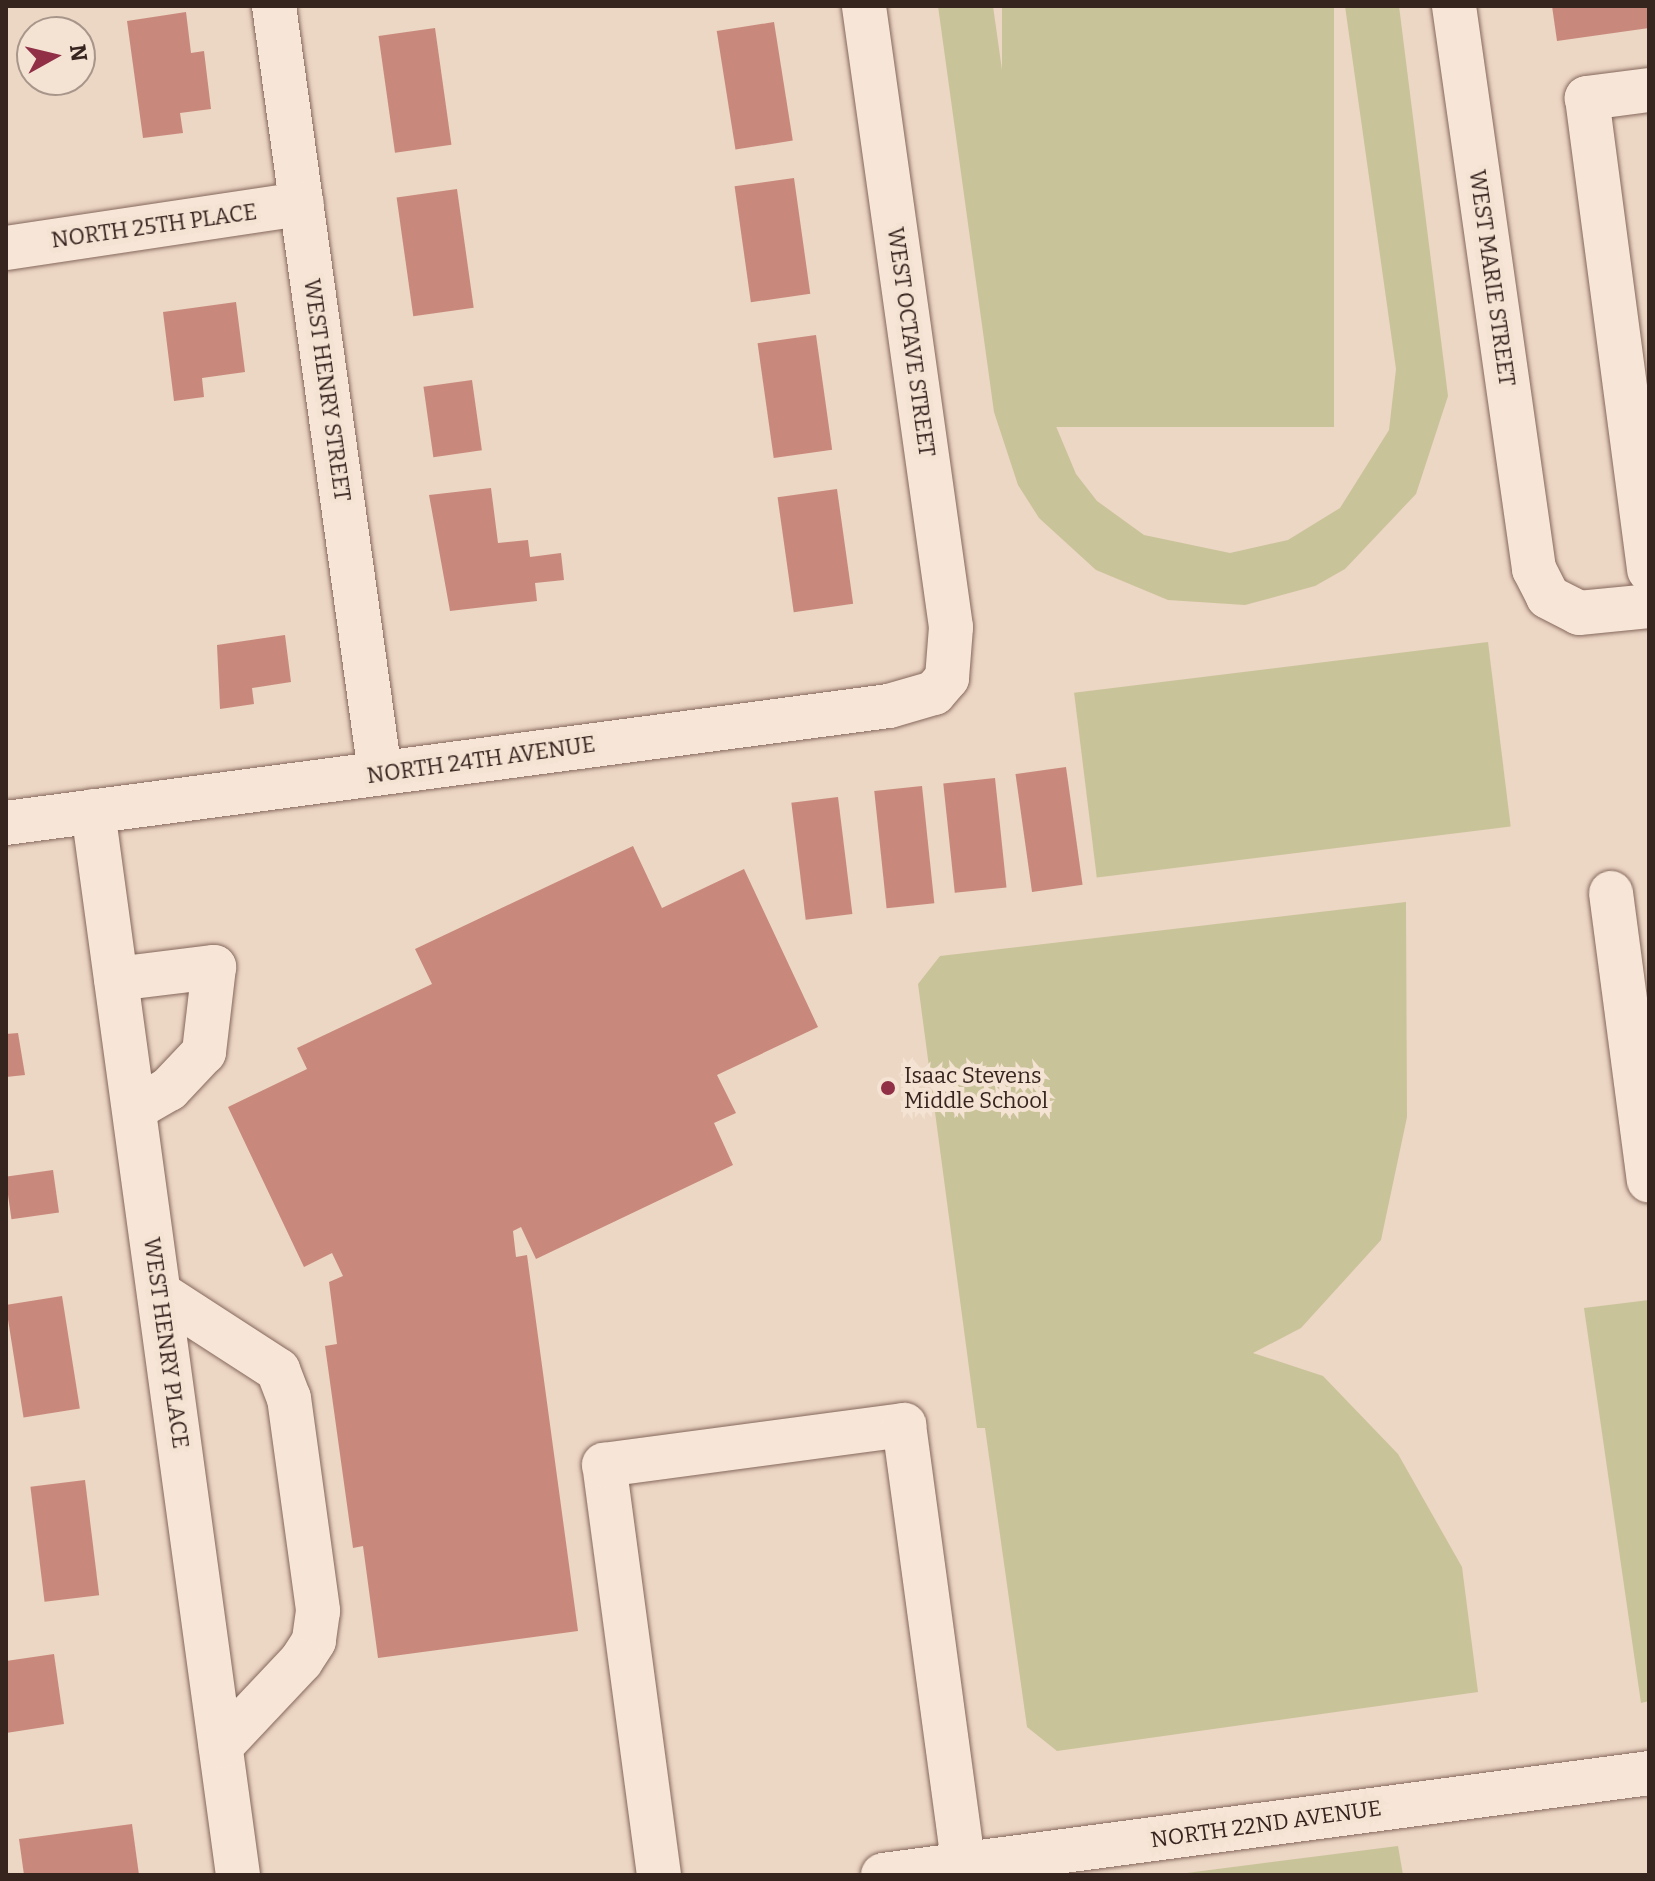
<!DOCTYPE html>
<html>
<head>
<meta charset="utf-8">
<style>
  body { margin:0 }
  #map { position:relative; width:1655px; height:1881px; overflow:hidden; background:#ecd6c4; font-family:Bitter,serif }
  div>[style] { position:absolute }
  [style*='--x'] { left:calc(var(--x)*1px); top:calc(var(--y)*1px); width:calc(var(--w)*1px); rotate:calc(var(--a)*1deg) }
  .green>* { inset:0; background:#c9c399; transform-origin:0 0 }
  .building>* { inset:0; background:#c8897c; transform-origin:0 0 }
  .roads { filter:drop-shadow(0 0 2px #85685c) drop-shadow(0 0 2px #85685c) }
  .minor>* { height:44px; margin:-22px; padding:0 22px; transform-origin:22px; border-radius:22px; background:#f7e6d7 }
  .dots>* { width:22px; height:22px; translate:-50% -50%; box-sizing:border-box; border:4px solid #f4e2d3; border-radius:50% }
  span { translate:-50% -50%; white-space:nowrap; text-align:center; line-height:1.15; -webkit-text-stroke:8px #f4e2d3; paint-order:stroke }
  .street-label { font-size:22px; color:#36241f }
  .poi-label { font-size:22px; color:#36241f }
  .left { translate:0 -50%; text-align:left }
  .frame { position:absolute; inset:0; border:8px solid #36241f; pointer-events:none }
  .north { position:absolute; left:16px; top:16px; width:80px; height:80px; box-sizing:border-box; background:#f4e2d3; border:2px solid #a8968b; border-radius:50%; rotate:82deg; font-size:22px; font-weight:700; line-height:32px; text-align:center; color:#36241f }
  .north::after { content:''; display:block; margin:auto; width:28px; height:36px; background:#912f47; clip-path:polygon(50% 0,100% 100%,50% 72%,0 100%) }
</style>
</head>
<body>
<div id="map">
  <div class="green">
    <div style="clip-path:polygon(938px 6px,993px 6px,1050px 412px,1076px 474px,1097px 501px,1144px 535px,1230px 553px,1288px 540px,1340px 508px,1389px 430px,1396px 369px,1345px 6px,1399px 6px,1448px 396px,1416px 494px,1345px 569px,1315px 586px,1245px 605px,1168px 600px,1096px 570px,1039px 518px,1018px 485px,994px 412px)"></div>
    <div style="left:1002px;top:6px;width:332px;height:421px"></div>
    <div style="left:1488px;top:642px;width:186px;height:417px;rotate:83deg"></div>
    <div style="clip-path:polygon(1406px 902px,1407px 1117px,1381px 1240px,1301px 1328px,1253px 1353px,1323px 1376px,1398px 1454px,1462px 1567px,1478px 1692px,1057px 1751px,1027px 1727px,985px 1428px,977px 1428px,918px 984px,940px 956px)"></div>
    <div style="clip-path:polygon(1649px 1300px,1649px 1701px,1641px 1703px,1584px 1308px)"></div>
    <div style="clip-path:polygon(1398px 1846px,1403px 1875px,1171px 1875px)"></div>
  </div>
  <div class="building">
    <div style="clip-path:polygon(1552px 6px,1649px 6px,1649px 28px,1557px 41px)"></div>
    <div style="clip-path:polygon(186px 12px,191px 53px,204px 51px,211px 109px,180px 113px,183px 133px,143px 138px,127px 21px)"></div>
    <div style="left:774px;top:22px;width:120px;height:58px;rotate:81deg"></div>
    <div style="left:435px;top:28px;width:118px;height:57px;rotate:82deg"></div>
    <div style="left:794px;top:178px;width:117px;height:60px;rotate:82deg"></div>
    <div style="left:457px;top:189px;width:120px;height:61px;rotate:82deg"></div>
    <div style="clip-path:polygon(236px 302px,245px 372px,202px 378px,204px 397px,174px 401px,163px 312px)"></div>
    <div style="left:816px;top:335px;width:116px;height:59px;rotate:82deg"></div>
    <div style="left:472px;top:380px;width:71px;height:49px;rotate:82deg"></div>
    <div style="clip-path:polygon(491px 488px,498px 543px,528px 540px,530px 557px,561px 553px,564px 580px,535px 583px,537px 601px,450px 611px,429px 495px)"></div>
    <div style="left:837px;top:489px;width:116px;height:60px;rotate:82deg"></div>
    <div style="clip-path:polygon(285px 635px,291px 682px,252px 688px,254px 704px,220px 709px,217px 645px)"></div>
    <div style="left:1066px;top:767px;width:119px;height:51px;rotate:82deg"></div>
    <div style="left:995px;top:778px;width:110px;height:52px;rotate:84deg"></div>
    <div style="left:922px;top:786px;width:118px;height:48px;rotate:84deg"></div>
    <div style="left:838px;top:797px;width:118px;height:47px;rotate:83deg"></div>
    <div style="clip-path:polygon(633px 846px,662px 908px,744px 869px,818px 1027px,717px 1075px,736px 1113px,714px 1123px,733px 1165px,536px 1259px,521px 1227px,513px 1231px,516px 1257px,527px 1255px,578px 1631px,378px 1658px,363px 1546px,353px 1548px,325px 1346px,337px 1344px,329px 1282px,343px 1276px,332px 1253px,304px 1267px,228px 1107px,307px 1069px,297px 1048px,432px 984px,415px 949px)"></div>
    <div style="clip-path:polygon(18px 1033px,25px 1075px,6px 1077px,6px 1034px)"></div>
    <div style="left:53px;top:1170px;width:43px;height:48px;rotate:82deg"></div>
    <div style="left:62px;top:1296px;width:114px;height:57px;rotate:81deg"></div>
    <div style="left:85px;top:1480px;width:116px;height:55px;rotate:83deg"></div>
    <div style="clip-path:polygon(54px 1654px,64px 1724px,6px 1733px,6px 1661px)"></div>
    <div style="clip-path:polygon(132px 1824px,139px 1875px,24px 1875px,19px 1839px)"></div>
  </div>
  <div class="roads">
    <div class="minor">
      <div style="--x:274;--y:6;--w:774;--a:82.13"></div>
      <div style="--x:1454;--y:6;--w:569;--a:81.91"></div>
      <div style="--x:1534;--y:569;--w:31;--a:63"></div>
      <div style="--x:1548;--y:597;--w:35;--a:27"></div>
      <div style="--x:1579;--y:613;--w:70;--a:-5.7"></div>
      <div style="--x:1649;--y:90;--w:63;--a:172.6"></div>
      <div style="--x:1587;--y:98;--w:476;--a:82.5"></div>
      <div style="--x:6;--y:248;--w:299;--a:-8.5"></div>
      <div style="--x:93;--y:811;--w:1074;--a:82.24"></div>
      <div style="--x:6;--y:823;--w:891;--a:-7.55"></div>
      <div style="--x:889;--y:706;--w:47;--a:-16.1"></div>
      <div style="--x:934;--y:693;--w:20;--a:-49"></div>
      <div style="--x:947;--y:678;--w:51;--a:-85.5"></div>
      <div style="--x:951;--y:627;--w:627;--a:-97.98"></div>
      <div style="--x:1611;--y:893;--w:290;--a:82.5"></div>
      <div style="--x:116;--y:979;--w:99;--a:-7"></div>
      <div style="--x:214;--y:967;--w:86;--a:96.7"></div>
      <div style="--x:204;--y:1052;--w:51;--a:133.4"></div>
      <div style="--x:169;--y:1089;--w:40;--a:150.3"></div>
      <div style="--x:159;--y:1293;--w:142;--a:32.9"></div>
      <div style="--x:278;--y:1370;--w:30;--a:69"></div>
      <div style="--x:289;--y:1398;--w:215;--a:82.2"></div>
      <div style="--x:318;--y:1611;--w:30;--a:98"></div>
      <div style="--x:314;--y:1641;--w:24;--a:123"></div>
      <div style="--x:301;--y:1661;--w:117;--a:133.3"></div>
      <div style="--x:659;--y:1875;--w:414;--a:-97.6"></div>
      <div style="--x:604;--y:1465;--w:303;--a:-7.6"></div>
      <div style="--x:904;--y:1425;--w:443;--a:82.3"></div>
      <div style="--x:883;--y:1875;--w:773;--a:-7.58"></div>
    </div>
  </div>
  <div class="dots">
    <div style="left:888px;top:1088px;background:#912f47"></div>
  </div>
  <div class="street-label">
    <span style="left:154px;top:226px;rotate:-8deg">NORTH 25TH PLACE</span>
    <span style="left:1492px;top:278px;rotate:82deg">WEST MARIE STREET</span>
    <span style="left:911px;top:342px;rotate:82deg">WEST OCTAVE STREET</span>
    <span style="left:327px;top:390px;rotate:82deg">WEST HENRY STREET</span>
    <span style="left:481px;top:760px;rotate:-8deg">NORTH 24TH AVENUE</span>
    <span style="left:166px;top:1343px;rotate:82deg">WEST HENRY PLACE</span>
    <span style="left:1266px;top:1824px;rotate:-8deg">NORTH 22ND AVENUE</span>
  </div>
  <div class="poi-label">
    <span class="left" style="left:904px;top:1088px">Isaac Stevens<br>Middle School</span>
  </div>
  <div class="frame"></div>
  <div class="north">N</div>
</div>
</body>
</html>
